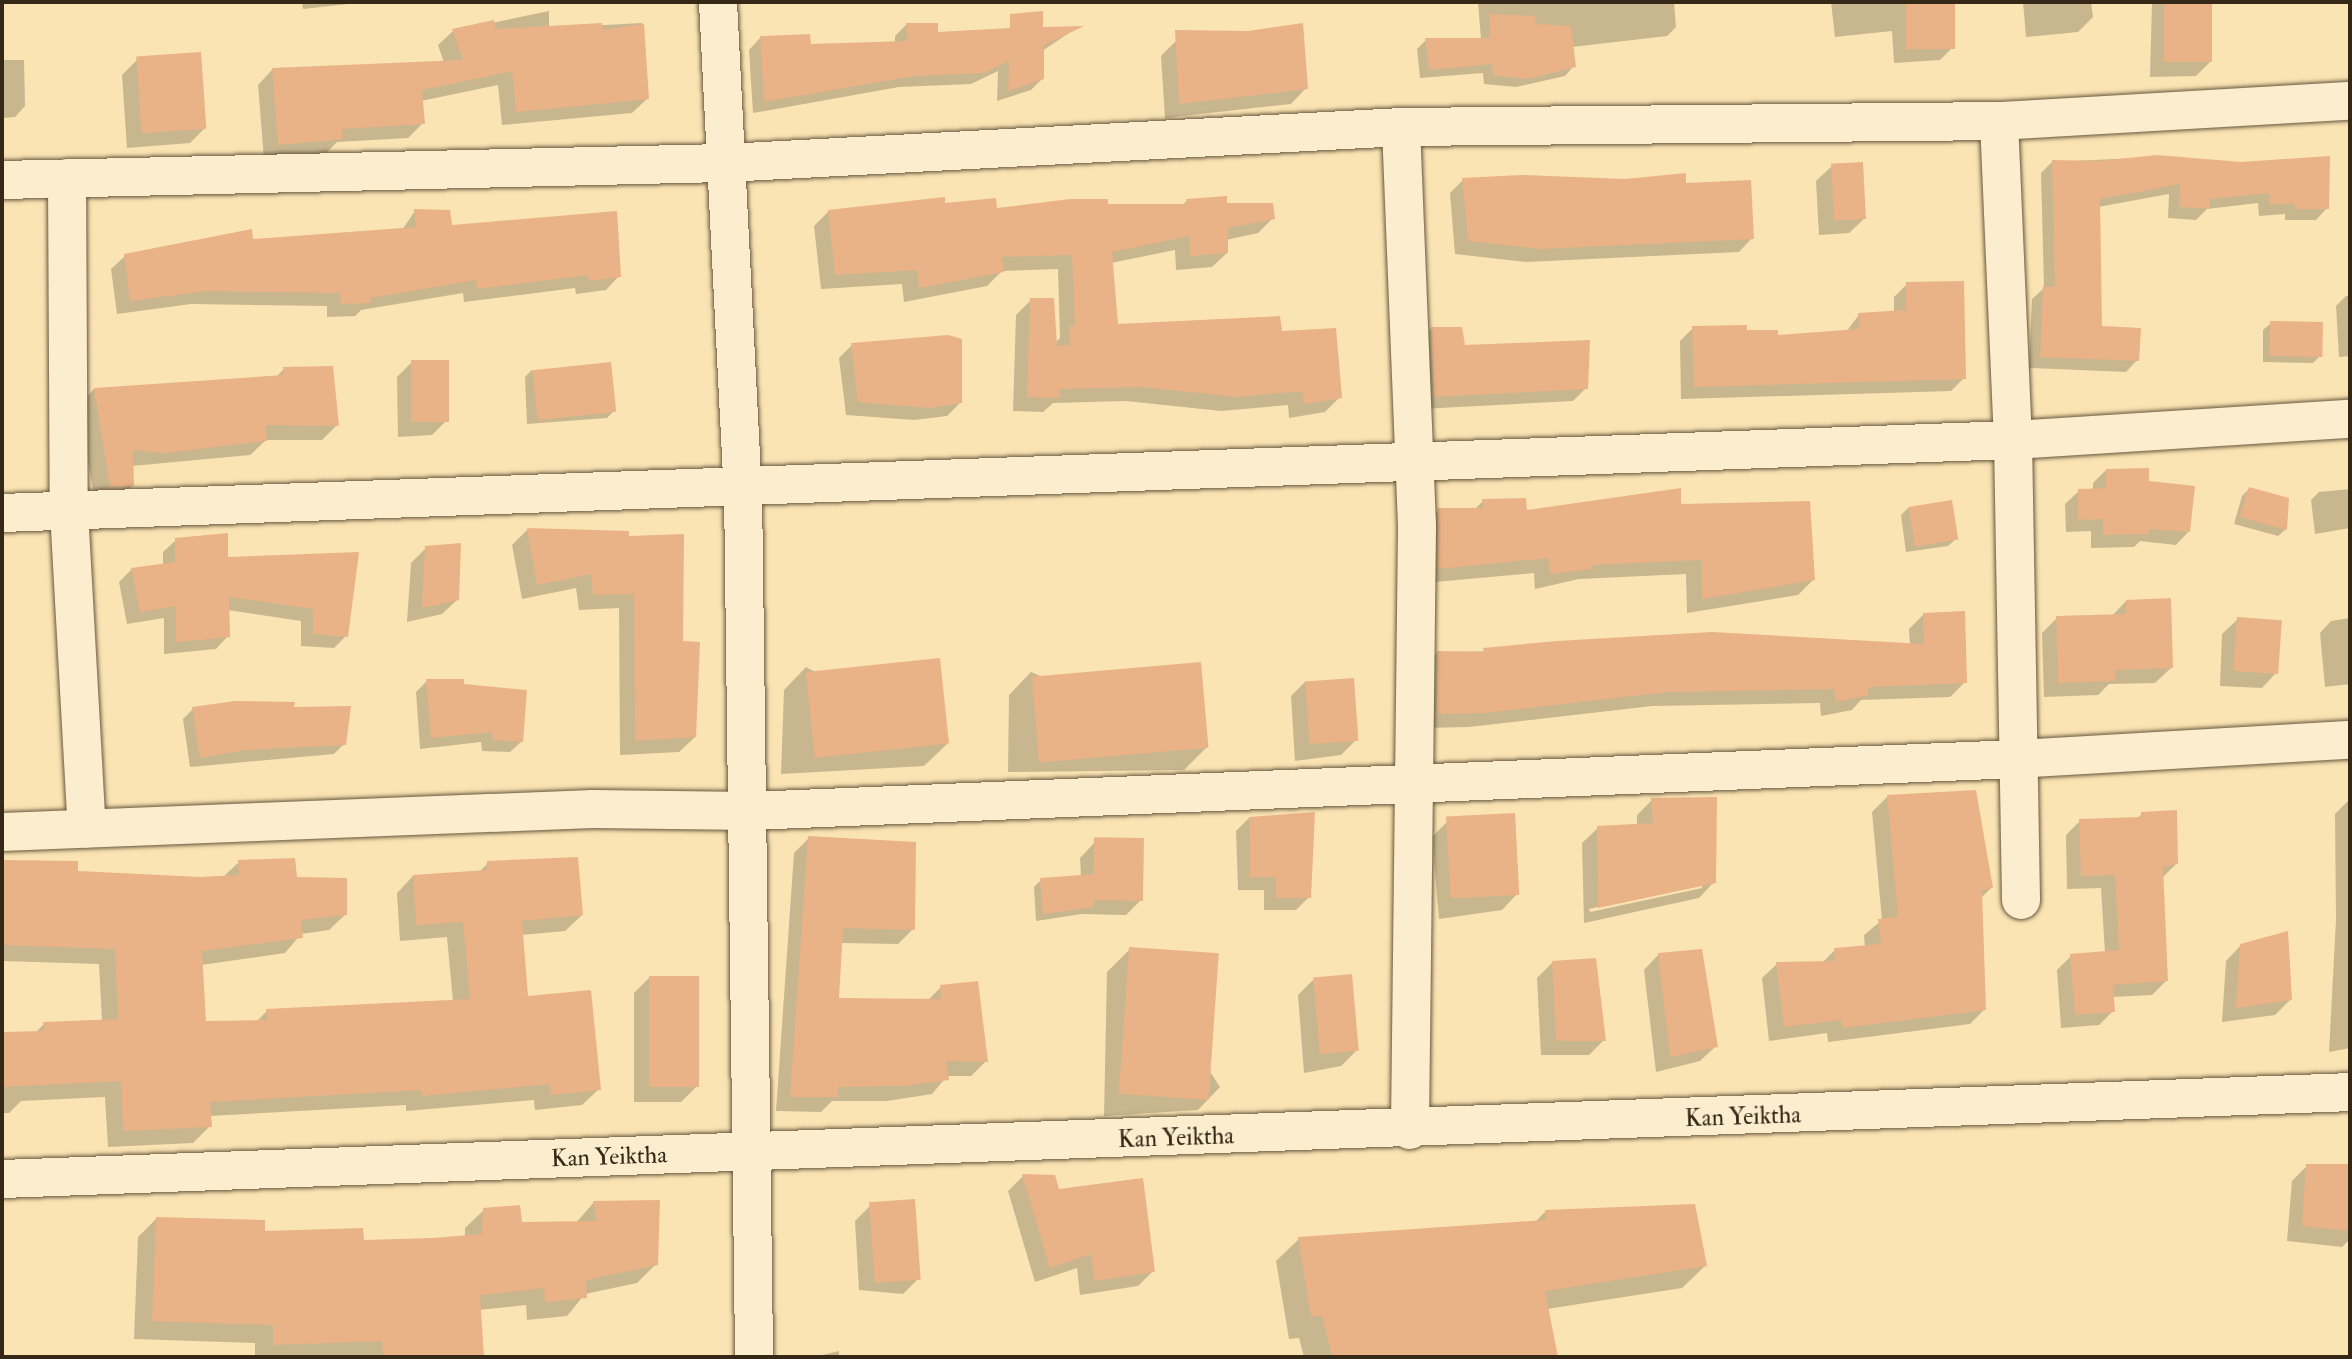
<!DOCTYPE html>
<html>
<head>
<meta charset="utf-8">
<style>
  body { margin:0 }
  #map { position:relative; width:2352px; height:1359px; overflow:hidden; background:#fbe4b3; font-family:"IM FELL Double Pica",serif }
  div>[style] { position:absolute }
  [style*='--x'] { left:calc(var(--x)*1px); top:calc(var(--y)*1px); width:calc(var(--w)*1px); rotate:calc(var(--a)*1deg) }
  .shadow>* { inset:0; background:#0003 }
  .building>* { inset:0; background:#eab287; transform-origin:0 0 }
  .roads { filter:drop-shadow(0 0 2px #66573e) drop-shadow(0 0 2px #66573e) }
  .minor>* { height:38px; margin:-19px; padding:0 19px; transform-origin:19px; border-radius:19px; background:#fcedce }
  span { translate:-50% -50%; white-space:nowrap; text-align:center; line-height:1.15; -webkit-text-stroke:5px #fcedce; paint-order:stroke }
  .street-label { font-size:24px; color:#352817 }
  .frame { position:absolute; inset:0; border:4px solid #352817; pointer-events:none }
</style>
</head>
<body>
<div id="map">
  <div class="shadow">
    <div style="clip-path:polygon(302px 2px,367px 2px,303px 9px)"></div>
    <div style="clip-path:polygon(1478px 2px,1674px 2px,1676px 27px,1667px 36px,1572px 47px,1574px 66px,1565px 76px,1516px 87px,1484px 84px,1483px 73px,1420px 78px,1417px 49px,1426px 40px,1481px 39px)"></div>
    <div style="clip-path:polygon(1831px 2px,1953px 2px,1955px 45px,1940px 60px,1894px 63px,1892px 31px,1835px 37px)"></div>
    <div style="clip-path:polygon(2023px 2px,2091px 2px,2093px 17px,2078px 32px,2026px 37px)"></div>
    <div style="clip-path:polygon(2152px 2px,2210px 2px,2211px 61px,2196px 76px,2150px 77px)"></div>
    <div style="clip-path:polygon(549px 11px,549px 28px,642px 23px,647px 99px,632px 113px,502px 125px,498px 85px,421px 101px,423px 123px,408px 138px,337px 142px,326px 153px,264px 159px,258px 85px,272px 70px,444px 63px,438px 45px,453px 31px)"></div>
    <div style="clip-path:polygon(907px 24px,936px 34px,1072px 31px,1042px 51px,1043px 78px,1031px 90px,997px 101px,998px 71px,971px 84px,899px 87px,753px 113px,749px 50px,760px 38px,810px 46px,895px 43px,895px 36px)"></div>
    <div style="clip-path:polygon(1176px 41px,1306px 88px,1291px 104px,1165px 118px,1161px 56px)"></div>
    <div style="clip-path:polygon(2px 60px,24px 60px,25px 106px,15px 117px,2px 118px)"></div>
    <div style="clip-path:polygon(137px 60px,205px 128px,190px 143px,127px 148px,122px 75px)"></div>
    <div style="clip-path:polygon(2157px 157px,2327px 208px,2316px 220px,2285px 220px,2285px 214px,2259px 216px,2258px 203px,2207px 209px,2196px 220px,2168px 218px,2169px 194px,2098px 207px,2101px 328px,2137px 360px,2126px 372px,2029px 368px,2032px 299px,2044px 288px,2041px 173px,2052px 162px)"></div>
    <div style="clip-path:polygon(1832px 166px,1865px 218px,1849px 233px,1819px 235px,1816px 181px)"></div>
    <div style="clip-path:polygon(1463px 180px,1685px 185px,1752px 238px,1739px 252px,1526px 262px,1455px 254px,1450px 193px)"></div>
    <div style="clip-path:polygon(1187px 201px,1273px 218px,1258px 233px,1226px 240px,1227px 253px,1212px 267px,1176px 270px,1175px 250px,1111px 263px,1116px 325px,1281px 333px,1340px 397px,1325px 412px,1289px 418px,1288px 405px,1221px 411px,1126px 401px,1053px 403px,1043px 412px,1013px 411px,1016px 315px,1031px 300px,1055px 343px,1060px 338px,1058px 269px,1002px 271px,987px 286px,904px 302px,902px 284px,821px 289px,814px 226px,829px 211px,943px 205px,995px 210px,1182px 205px)"></div>
    <div style="clip-path:polygon(415px 211px,451px 227px,619px 276px,606px 290px,576px 294px,575px 288px,464px 302px,463px 293px,361px 310px,355px 316px,327px 317px,327px 306px,191px 304px,117px 314px,111px 269px,125px 256px,402px 230px)"></div>
    <div style="clip-path:polygon(1907px 284px,1964px 378px,1951px 391px,1681px 399px,1680px 341px,1693px 328px,1776px 337px,1846px 332px,1859px 315px,1894px 313px,1894px 297px)"></div>
    <div style="clip-path:polygon(2346px 296px,2350px 296px,2350px 356px,2339px 357px,2336px 306px)"></div>
    <div style="clip-path:polygon(2271px 323px,2321px 355px,2313px 363px,2263px 362px,2263px 330px)"></div>
    <div style="clip-path:polygon(1432px 328px,1463px 347px,1586px 388px,1573px 401px,1421px 409px,1418px 341px)"></div>
    <div style="clip-path:polygon(852px 345px,961px 402px,947px 416px,914px 420px,846px 415px,839px 358px)"></div>
    <div style="clip-path:polygon(412px 362px,447px 420px,432px 435px,398px 437px,397px 377px)"></div>
    <div style="clip-path:polygon(284px 369px,337px 425px,322px 440px,266px 440px,250px 455px,132px 466px,132px 486px,117px 501px,95px 502px,79px 405px,94px 389px,276px 377px)"></div>
    <div style="clip-path:polygon(532px 370px,614px 411px,607px 418px,527px 424px,525px 377px)"></div>
    <div style="clip-path:polygon(2106px 470px,2147px 482px,2189px 531px,2176px 545px,2140px 541px,2134px 547px,2091px 548px,2091px 531px,2066px 532px,2065px 504px,2079px 491px,2093px 490px,2093px 483px)"></div>
    <div style="clip-path:polygon(2249px 489px,2286px 529px,2278px 536px,2234px 524px,2242px 496px)"></div>
    <div style="clip-path:polygon(2350px 489px,2350px 528px,2315px 534px,2311px 500px,2319px 492px)"></div>
    <div style="clip-path:polygon(1483px 501px,1525px 512px,1679px 506px,1813px 580px,1798px 595px,1687px 613px,1686px 574px,1579px 579px,1535px 589px,1534px 573px,1424px 583px,1424px 525px,1439px 509px,1475px 509px)"></div>
    <div style="clip-path:polygon(1908px 508px,1956px 539px,1948px 546px,1906px 552px,1901px 515px)"></div>
    <div style="clip-path:polygon(527px 530px,627px 533px,681px 643px,695px 737px,679px 752px,620px 755px,619px 608px,579px 610px,576px 588px,522px 599px,512px 545px)"></div>
    <div style="clip-path:polygon(176px 540px,227px 558px,357px 553px,346px 636px,334px 648px,301px 646px,301px 621px,228px 610px,228px 636px,216px 649px,164px 654px,164px 618px,127px 624px,119px 582px,131px 570px,163px 565px,163px 552px)"></div>
    <div style="clip-path:polygon(426px 548px,458px 599px,442px 614px,407px 622px,411px 563px)"></div>
    <div style="clip-path:polygon(2126px 601px,2171px 668px,2155px 683px,2109px 684px,2098px 695px,2044px 697px,2042px 633px,2057px 618px,2112px 616px)"></div>
    <div style="clip-path:polygon(1924px 614px,1965px 682px,1950px 697px,1861px 700px,1852px 710px,1821px 716px,1820px 703px,1652px 706px,1469px 727px,1423px 728px,1423px 667px,1438px 652px,1910px 645px,1909px 629px)"></div>
    <div style="clip-path:polygon(2350px 618px,2350px 684px,2325px 687px,2320px 633px,2331px 621px)"></div>
    <div style="clip-path:polygon(2238px 619px,2277px 672px,2262px 688px,2220px 686px,2222px 634px)"></div>
    <div style="clip-path:polygon(806px 667px,947px 744px,924px 766px,781px 774px,784px 690px)"></div>
    <div style="clip-path:polygon(1031px 672px,1207px 747px,1184px 770px,1008px 772px,1009px 695px)"></div>
    <div style="clip-path:polygon(427px 681px,462px 686px,522px 741px,510px 752px,482px 751px,481px 742px,420px 749px,416px 692px)"></div>
    <div style="clip-path:polygon(1306px 681px,1356px 740px,1341px 755px,1295px 761px,1291px 696px)"></div>
    <div style="clip-path:polygon(193px 709px,292px 709px,344px 744px,334px 754px,190px 767px,183px 719px)"></div>
    <div style="clip-path:polygon(1887px 797px,1991px 888px,1981px 898px,1985px 1009px,1970px 1024px,1828px 1042px,1827px 1033px,1769px 1041px,1762px 978px,1777px 964px,1822px 963px,1835px 950px,1865px 947px,1864px 935px,1882px 920px,1872px 812px)"></div>
    <div style="clip-path:polygon(2350px 799px,2350px 1048px,2329px 1052px,2336px 920px,2335px 814px)"></div>
    <div style="clip-path:polygon(evenodd,1652px 800px,1714px 882px,1699px 898px,1584px 923px,1582px 843px,1598px 828px,1637px 826px,1637px 815px,1652px 800px,1702px 884px,1702px 888px,1590px 912px,1589px 909px,1702px 884px)"></div>
    <div style="clip-path:polygon(2142px 814px,2176px 864px,2162px 878px,2166px 981px,2152px 995px,2112px 997px,2113px 1011px,2099px 1025px,2061px 1028px,2057px 970px,2071px 956px,2105px 953px,2101px 888px,2067px 889px,2066px 835px,2080px 821px,2136px 819px)"></div>
    <div style="clip-path:polygon(1249px 818px,1309px 897px,1296px 910px,1264px 910px,1264px 890px,1238px 890px,1236px 831px)"></div>
    <div style="clip-path:polygon(1447px 822px,1517px 894px,1502px 910px,1439px 919px,1432px 837px)"></div>
    <div style="clip-path:polygon(809px 838px,913px 929px,898px 944px,841px 943px,837px 999px,927px 1001px,941px 987px,986px 1061px,971px 1076px,947px 1076px,932px 1094px,887px 1101px,832px 1101px,821px 1112px,776px 1111px,794px 853px)"></div>
    <div style="clip-path:polygon(1095px 842px,1141px 900px,1126px 915px,1082px 914px,1036px 921px,1034px 887px,1041px 880px,1081px 877px,1080px 858px)"></div>
    <div style="clip-path:polygon(2px 862px,77px 863px,76px 872px,200px 879px,223px 877px,239px 862px,295px 879px,346px 914px,329px 930px,301px 934px,285px 953px,201px 965px,204px 1023px,256px 1022px,267px 1011px,453px 1002px,447px 937px,400px 941px,397px 893px,413px 876px,479px 872px,488px 863px,582px 915px,565px 931px,521px 935px,527px 998px,599px 1089px,582px 1105px,535px 1110px,534px 1100px,406px 1111px,406px 1105px,209px 1116px,210px 1126px,193px 1143px,108px 1147px,105px 1097px,21px 1101px,9px 1113px,2px 1113px,2px 1033px,35px 1033px,44px 1024px,102px 1021px,99px 964px,2px 961px)"></div>
    <div style="clip-path:polygon(2241px 945px,2290px 1000px,2275px 1015px,2222px 1022px,2226px 961px)"></div>
    <div style="clip-path:polygon(1130px 949px,1220px 1087px,1198px 1110px,1104px 1116px,1107px 972px)"></div>
    <div style="clip-path:polygon(1659px 954px,1716px 1046px,1700px 1061px,1656px 1072px,1644px 970px)"></div>
    <div style="clip-path:polygon(1552px 963px,1604px 1040px,1589px 1055px,1541px 1055px,1537px 978px)"></div>
    <div style="clip-path:polygon(649px 978px,697px 1086px,681px 1102px,634px 1102px,634px 993px)"></div>
    <div style="clip-path:polygon(1313px 980px,1357px 1050px,1341px 1066px,1304px 1073px,1298px 995px)"></div>
    <div style="clip-path:polygon(2307px 1166px,2350px 1166px,2350px 1239px,2342px 1247px,2287px 1241px,2292px 1181px)"></div>
    <div style="clip-path:polygon(1023px 1176px,1058px 1191px,1153px 1271px,1138px 1286px,1080px 1295px,1077px 1268px,1035px 1282px,1008px 1191px)"></div>
    <div style="clip-path:polygon(594px 1202px,656px 1264px,637px 1283px,585px 1294px,567px 1316px,527px 1320px,526px 1305px,479px 1310px,482px 1357px,255px 1357px,255px 1343px,134px 1339px,138px 1237px,156px 1219px,362px 1242px,465px 1237px,465px 1228px,484px 1210px,521px 1223px,576px 1223px)"></div>
    <div style="clip-path:polygon(870px 1206px,918px 1279px,903px 1294px,859px 1290px,855px 1221px)"></div>
    <div style="clip-path:polygon(1545px 1212px,1705px 1266px,1682px 1288px,1547px 1309px,1556px 1357px,1304px 1357px,1299px 1338px,1289px 1339px,1276px 1261px,1299px 1239px,1534px 1223px)"></div>
    <div style="clip-path:polygon(839px 1351px,839px 1357px,814px 1357px)"></div>
  </div>
  <div class="building">
    <div style="left:1906px;top:2px;width:49px;height:47px"></div>
    <div style="left:2164px;top:2px;width:48px;height:60px"></div>
    <div style="clip-path:polygon(1043px 11px,1043px 27px,1084px 26px,1044px 45px,1044px 79px,1008px 91px,1009px 61px,984px 73px,913px 76px,764px 102px,760px 36px,810px 34px,811px 44px,907px 41px,906px 23px,938px 23px,938px 32px,1010px 28px,1010px 14px)"></div>
    <div style="clip-path:polygon(1489px 14px,1535px 16px,1536px 24px,1571px 26px,1576px 67px,1527px 79px,1493px 75px,1492px 64px,1429px 70px,1425px 38px,1490px 38px)"></div>
    <div style="clip-path:polygon(494px 20px,495px 29px,602px 23px,603px 30px,644px 24px,649px 99px,516px 112px,512px 71px,422px 90px,425px 124px,342px 129px,343px 139px,278px 145px,272px 68px,463px 60px,452px 29px)"></div>
    <div style="clip-path:polygon(1303px 23px,1308px 89px,1179px 104px,1175px 30px,1248px 31px)"></div>
    <div style="left:201px;top:52px;width:77px;height:65px;rotate:86deg"></div>
    <div style="clip-path:polygon(2157px 155px,2241px 162px,2330px 156px,2329px 209px,2295px 209px,2295px 203px,2270px 205px,2269px 193px,2210px 199px,2209px 209px,2179px 207px,2180px 184px,2100px 199px,2102px 326px,2141px 328px,2139px 361px,2040px 357px,2043px 286px,2055px 287px,2052px 160px,2099px 161px)"></div>
    <div style="left:1863px;top:162px;width:57px;height:32px;rotate:87deg"></div>
    <div style="clip-path:polygon(1686px 173px,1686px 183px,1751px 180px,1754px 239px,1541px 249px,1468px 241px,1462px 178px,1522px 175px,1625px 179px)"></div>
    <div style="clip-path:polygon(1227px 196px,1227px 203px,1273px 203px,1275px 219px,1228px 228px,1228px 253px,1190px 256px,1189px 236px,1112px 252px,1118px 324px,1280px 316px,1282px 331px,1336px 328px,1342px 398px,1304px 404px,1302px 391px,1237px 397px,1142px 387px,1059px 389px,1060px 398px,1027px 397px,1030px 298px,1054px 298px,1057px 346px,1070px 345px,1069px 326px,1075px 326px,1072px 255px,1002px 257px,1004px 272px,919px 288px,917px 270px,835px 275px,828px 210px,945px 197px,945px 203px,996px 198px,997px 208px,1070px 199px,1108px 199px,1108px 204px,1187px 204px,1186px 199px)"></div>
    <div style="clip-path:polygon(414px 209px,450px 210px,452px 225px,617px 211px,621px 277px,589px 281px,588px 275px,477px 289px,476px 280px,370px 298px,371px 303px,341px 304px,340px 293px,206px 291px,130px 301px,124px 254px,252px 229px,253px 239px,416px 227px)"></div>
    <div style="clip-path:polygon(1964px 281px,1966px 379px,1694px 387px,1692px 326px,1747px 325px,1747px 330px,1778px 330px,1778px 335px,1859px 329px,1858px 313px,1906px 310px,1906px 282px)"></div>
    <div style="left:2270px;top:321px;width:53px;height:35px;rotate:1deg"></div>
    <div style="clip-path:polygon(1431px 327px,1462px 327px,1465px 345px,1590px 340px,1588px 389px,1434px 397px)"></div>
    <div style="clip-path:polygon(948px 335px,962px 339px,962px 403px,929px 408px,858px 402px,851px 343px)"></div>
    <div style="left:411px;top:360px;width:38px;height:62px"></div>
    <div style="left:611px;top:362px;width:50px;height:79px;rotate:84deg"></div>
    <div style="clip-path:polygon(333px 366px,339px 426px,266px 425px,267px 441px,164px 453px,133px 450px,134px 486px,110px 487px,94px 388px,284px 375px,283px 367px)"></div>
    <div style="clip-path:polygon(2149px 468px,2149px 481px,2195px 486px,2190px 532px,2149px 529px,2149px 534px,2103px 535px,2103px 519px,2078px 520px,2078px 489px,2106px 488px,2106px 469px)"></div>
    <div style="clip-path:polygon(2249px 487px,2289px 498px,2287px 530px,2240px 517px)"></div>
    <div style="clip-path:polygon(1681px 488px,1681px 504px,1810px 501px,1815px 580px,1702px 599px,1701px 560px,1592px 565px,1592px 569px,1550px 574px,1548px 558px,1438px 569px,1438px 508px,1483px 508px,1482px 499px,1526px 498px,1527px 510px)"></div>
    <div style="left:1952px;top:500px;width:40px;height:44px;rotate:81deg"></div>
    <div style="clip-path:polygon(527px 528px,629px 531px,629px 536px,684px 534px,683px 641px,700px 642px,696px 737px,635px 741px,634px 594px,593px 595px,591px 574px,537px 585px)"></div>
    <div style="clip-path:polygon(228px 533px,228px 557px,359px 552px,348px 637px,313px 634px,313px 609px,229px 597px,230px 637px,176px 642px,176px 606px,140px 612px,131px 568px,175px 562px,175px 538px)"></div>
    <div style="clip-path:polygon(461px 543px,459px 600px,422px 608px,425px 546px)"></div>
    <div style="clip-path:polygon(2171px 598px,2173px 668px,2115px 670px,2115px 681px,2058px 683px,2056px 616px,2126px 614px,2126px 600px)"></div>
    <div style="clip-path:polygon(1965px 611px,1967px 683px,1868px 687px,1868px 695px,1836px 702px,1834px 689px,1668px 692px,1485px 713px,1437px 714px,1437px 651px,1484px 652px,1483px 648px,1557px 641px,1712px 632px,1924px 644px,1923px 613px)"></div>
    <div style="left:2237px;top:617px;width:45px;height:54px;rotate:4deg"></div>
    <div style="left:940px;top:658px;width:86px;height:135px;rotate:84deg"></div>
    <div style="left:1201px;top:662px;width:86px;height:170px;rotate:85deg"></div>
    <div style="left:1354px;top:678px;width:63px;height:49px;rotate:86deg"></div>
    <div style="clip-path:polygon(426px 679px,464px 679px,464px 684px,527px 690px,523px 742px,493px 740px,492px 732px,431px 738px)"></div>
    <div style="clip-path:polygon(235px 701px,295px 702px,294px 707px,351px 706px,346px 745px,245px 750px,200px 758px,192px 707px)"></div>
    <div style="clip-path:polygon(1976px 790px,1993px 888px,1982px 890px,1986px 1010px,1842px 1028px,1841px 1020px,1784px 1027px,1776px 962px,1835px 961px,1834px 948px,1881px 944px,1878px 919px,1898px 917px,1887px 795px)"></div>
    <div style="clip-path:polygon(1717px 797px,1716px 883px,1598px 908px,1597px 826px,1653px 823px,1651px 798px)"></div>
    <div style="clip-path:polygon(2177px 810px,2178px 864px,2163px 867px,2168px 981px,2113px 985px,2115px 1012px,2075px 1015px,2070px 954px,2119px 950px,2115px 875px,2081px 876px,2079px 819px,2141px 817px,2141px 812px)"></div>
    <div style="clip-path:polygon(1315px 812px,1311px 898px,1276px 898px,1276px 877px,1250px 877px,1249px 817px)"></div>
    <div style="left:1515px;top:813px;width:82px;height:69px;rotate:87deg"></div>
    <div style="clip-path:polygon(808px 836px,916px 842px,915px 930px,843px 928px,839px 998px,941px 999px,940px 985px,978px 981px,988px 1062px,946px 1061px,949px 1080px,903px 1086px,838px 1087px,838px 1097px,790px 1097px)"></div>
    <div style="left:1144px;top:838px;width:63px;height:50px;rotate:91deg"></div>
    <div style="clip-path:polygon(578px 857px,583px 915px,522px 921px,528px 996px,591px 990px,601px 1090px,551px 1095px,550px 1084px,422px 1096px,421px 1090px,210px 1102px,212px 1127px,123px 1131px,121px 1081px,2px 1087px,2px 1032px,44px 1031px,43px 1022px,118px 1019px,115px 949px,2px 945px,2px 860px,78px 861px,78px 871px,200px 877px,239px 875px,238px 860px,295px 858px,297px 877px,347px 878px,347px 915px,301px 920px,303px 938px,202px 951px,206px 1021px,267px 1020px,266px 1009px,470px 999px,463px 922px,416px 925px,413px 875px,487px 870px,487px 861px)"></div>
    <div style="clip-path:polygon(1095px 874px,1094px 907px,1043px 914px,1040px 878px)"></div>
    <div style="clip-path:polygon(2288px 931px,2292px 1000px,2236px 1008px,2240px 944px)"></div>
    <div style="left:1129px;top:947px;width:90px;height:147px;rotate:4deg"></div>
    <div style="clip-path:polygon(1702px 949px,1718px 1047px,1670px 1057px,1658px 953px)"></div>
    <div style="clip-path:polygon(1596px 958px,1606px 1041px,1556px 1041px,1552px 961px)"></div>
    <div style="left:1352px;top:974px;width:77px;height:39px;rotate:85deg"></div>
    <div style="left:649px;top:976px;width:50px;height:111px"></div>
    <div style="clip-path:polygon(2306px 1164px,2350px 1164px,2350px 1231px,2302px 1226px)"></div>
    <div style="clip-path:polygon(1022px 1174px,1055px 1175px,1059px 1189px,1143px 1178px,1155px 1272px,1095px 1281px,1091px 1254px,1050px 1268px)"></div>
    <div style="left:915px;top:1199px;width:81px;height:46px;rotate:86deg"></div>
    <div style="clip-path:polygon(660px 1200px,658px 1265px,586px 1280px,587px 1298px,545px 1302px,544px 1288px,480px 1295px,484px 1357px,383px 1357px,382px 1341px,273px 1345px,273px 1325px,152px 1321px,156px 1217px,265px 1220px,265px 1231px,363px 1228px,364px 1240px,433px 1238px,482px 1234px,483px 1208px,520px 1205px,522px 1222px,597px 1221px,593px 1201px)"></div>
    <div style="clip-path:polygon(1695px 1204px,1707px 1266px,1545px 1291px,1558px 1357px,1332px 1357px,1322px 1316px,1311px 1317px,1298px 1237px,1546px 1220px,1545px 1210px)"></div>
  </div>
  <div class="roads">
    <div class="minor">
      <div style="--x:718;--y:2;--w:488;--a:87.1"></div>
      <div style="--x:743;--y:489;--w:868;--a:89.27"></div>
      <div style="--x:1999;--y:121;--w:319;--a:87.5"></div>
      <div style="--x:2013;--y:440;--w:460;--a:89"></div>
      <div style="--x:1401;--y:127;--w:400;--a:87.7"></div>
      <div style="--x:1417;--y:527;--w:603;--a:90.67"></div>
      <div style="--x:67;--y:178;--w:333;--a:89.7"></div>
      <div style="--x:69;--y:511;--w:318;--a:86.8"></div>
      <div style="--x:2;--y:180;--w:724;--a:-1.35"></div>
      <div style="--x:726;--y:163;--w:676;--a:-3.05"></div>
      <div style="--x:1401;--y:127;--w:598;--a:-0.57"></div>
      <div style="--x:1999;--y:121;--w:352;--a:-3.3"></div>
      <div style="--x:2;--y:513;--w:2012;--a:-2.08"></div>
      <div style="--x:2013;--y:440;--w:338;--a:-3.6"></div>
      <div style="--x:2;--y:832;--w:591;--a:-2.23"></div>
      <div style="--x:593;--y:809;--w:157;--a:0.7"></div>
      <div style="--x:750;--y:811;--w:1267;--a:-2.35"></div>
      <div style="--x:2016;--y:759;--w:335;--a:-3.3"></div>
      <div style="--x:2;--y:1179;--w:2350;--a:-2.12"></div>
    </div>
  </div>
  <div class="street-label">
    <span style="left:1743px;top:1117px;rotate:-2deg">Kan Yeiktha</span>
    <span style="left:1176px;top:1138px;rotate:-2deg">Kan Yeiktha</span>
    <span style="left:609px;top:1157px;rotate:-2deg">Kan Yeiktha</span>
  </div>
  <div class="frame"></div>
</div>
</body>
</html>
